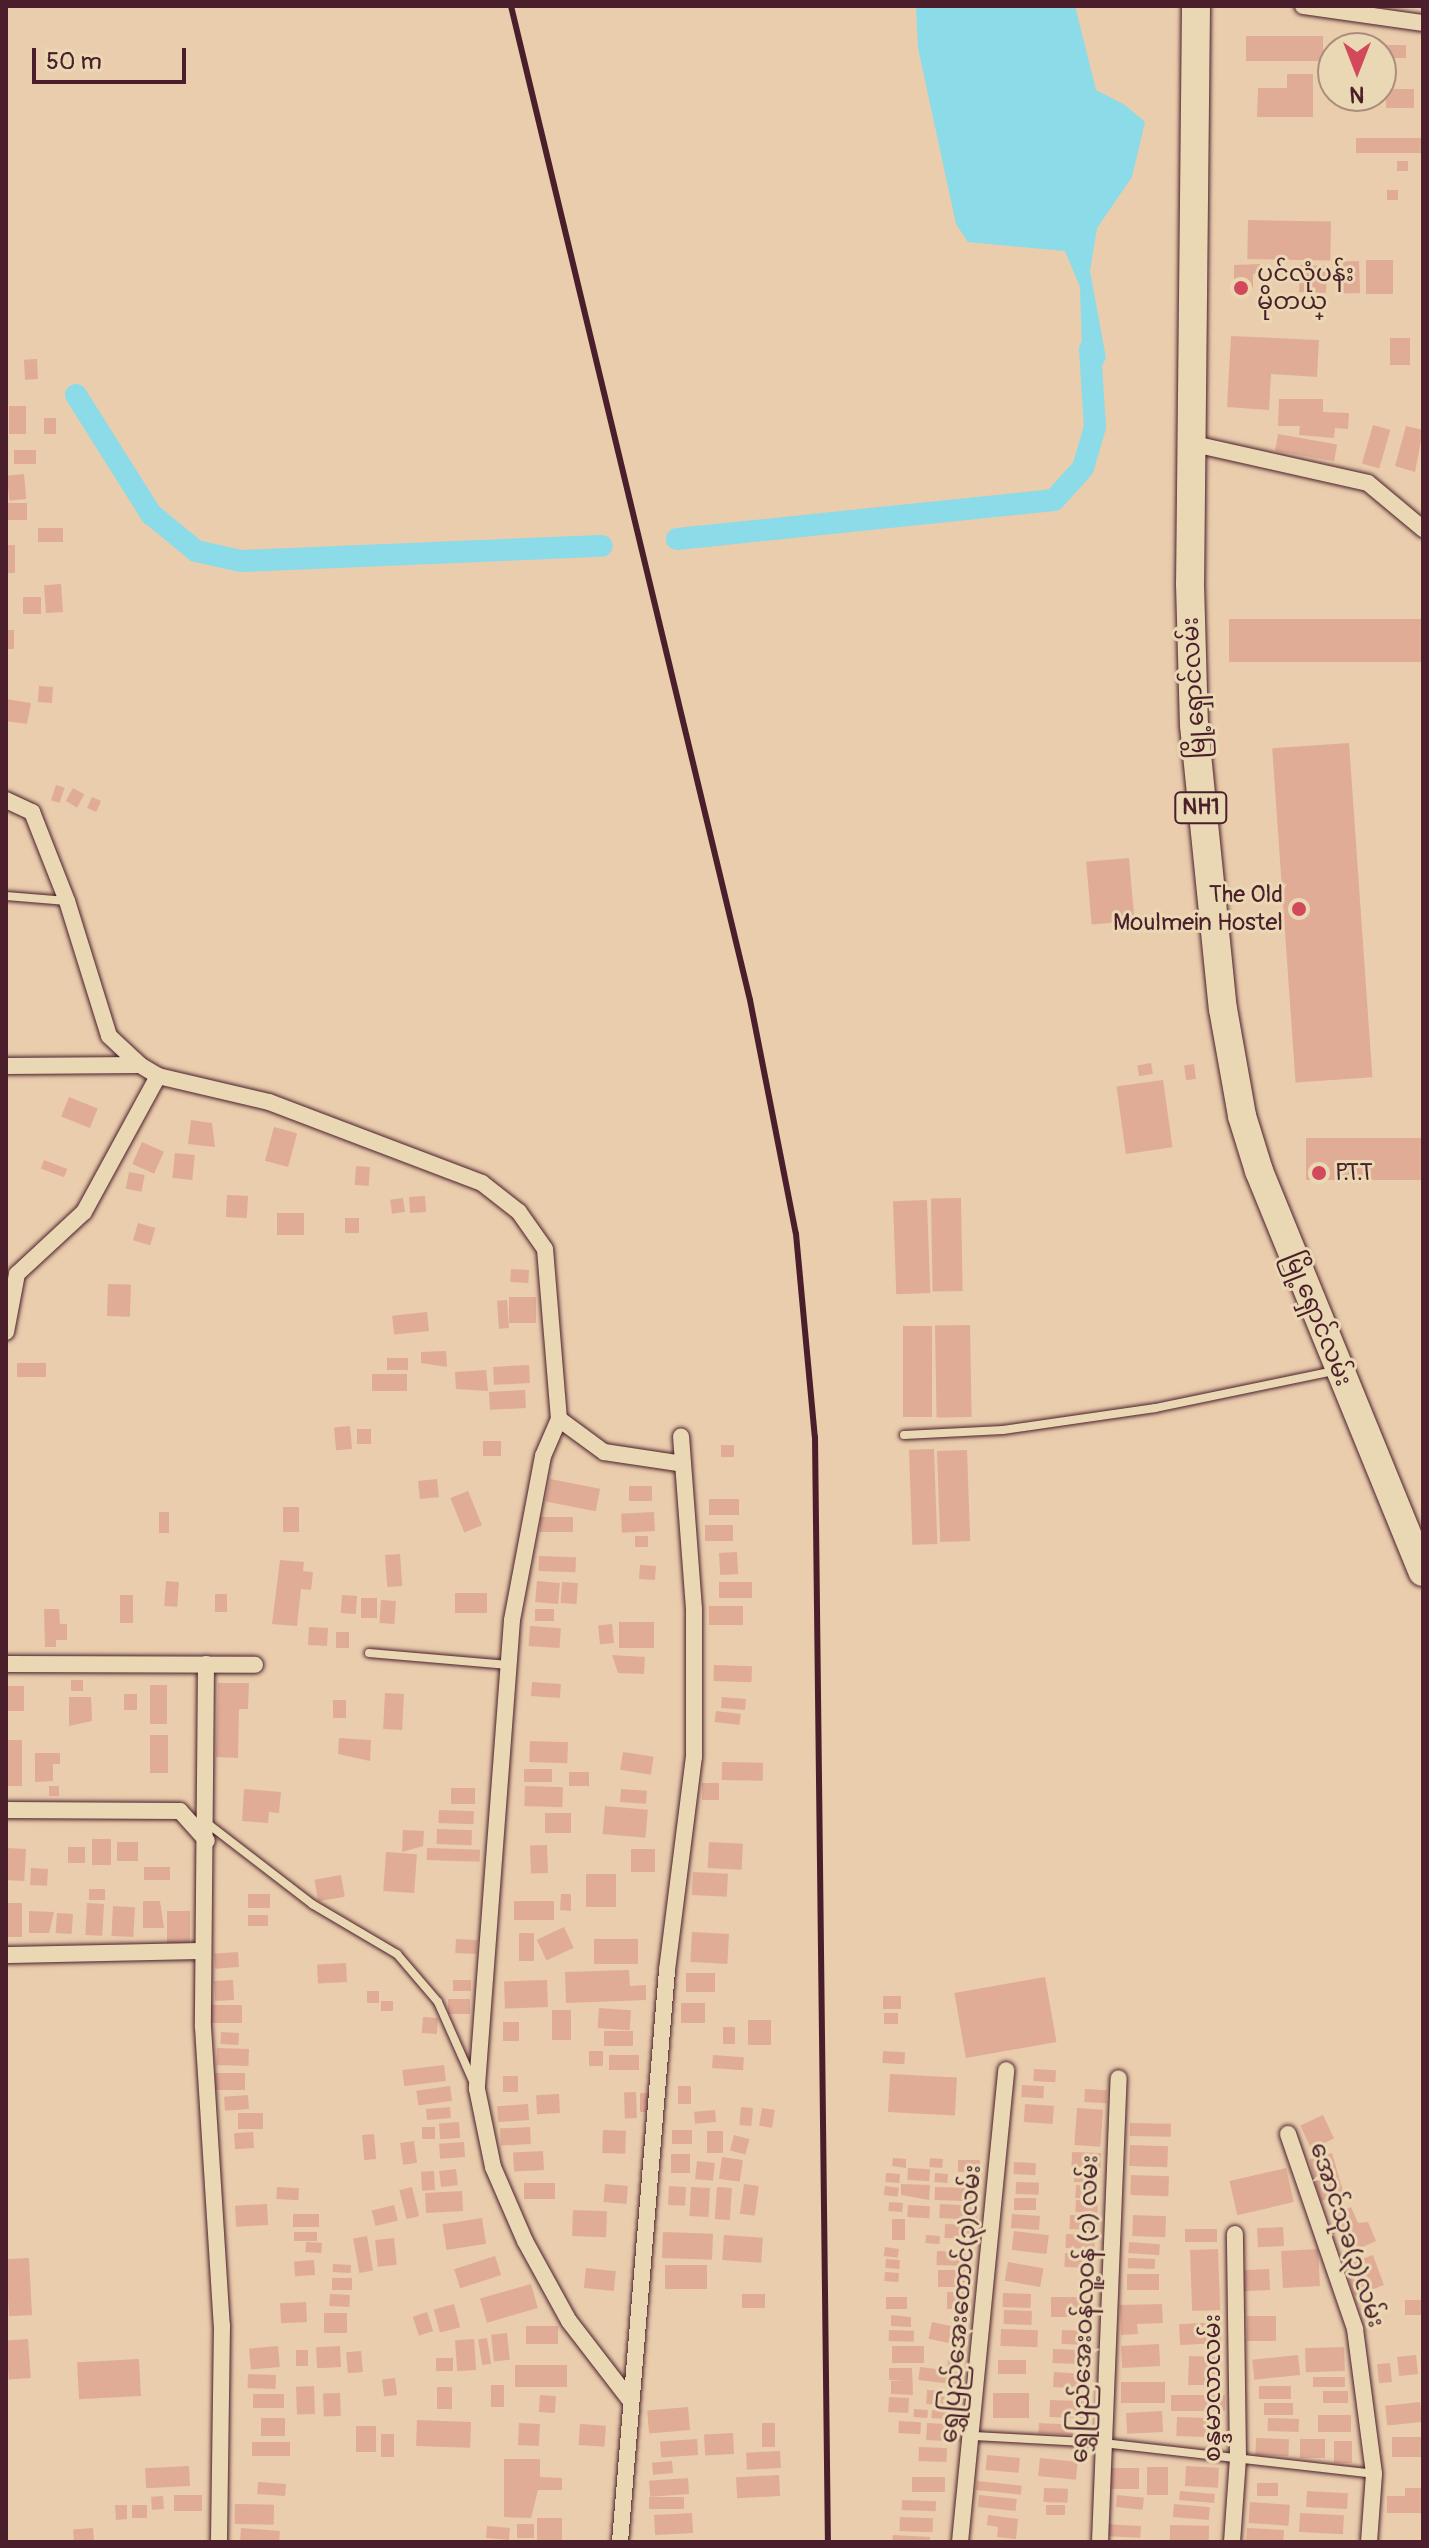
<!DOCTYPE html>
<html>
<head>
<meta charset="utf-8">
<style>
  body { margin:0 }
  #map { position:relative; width:1429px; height:2548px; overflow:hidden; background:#eacdad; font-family:Pangolin,"Noto Sans Myanmar",sans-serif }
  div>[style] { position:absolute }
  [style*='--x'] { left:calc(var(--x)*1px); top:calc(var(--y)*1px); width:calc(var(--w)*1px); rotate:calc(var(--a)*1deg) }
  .water>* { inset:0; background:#8bdbe8 }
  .canal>* { height:22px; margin:-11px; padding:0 11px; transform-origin:11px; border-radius:11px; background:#8bdbe8 }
  .building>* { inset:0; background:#e0ac96; transform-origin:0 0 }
  .roads { filter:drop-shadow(0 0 2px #4a1f2b) drop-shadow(0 0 2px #4a1f2b) }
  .service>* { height:8px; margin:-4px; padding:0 4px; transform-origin:4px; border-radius:4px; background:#ead7b4 }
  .minor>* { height:16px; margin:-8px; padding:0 8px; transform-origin:8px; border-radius:8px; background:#ead7b4 }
  .trunk>* { height:28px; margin:-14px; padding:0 14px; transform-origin:14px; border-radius:14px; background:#ead7b4 }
  .rail>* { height:6px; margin:-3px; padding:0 3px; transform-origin:3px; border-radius:3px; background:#4a1f2b }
  .dots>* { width:22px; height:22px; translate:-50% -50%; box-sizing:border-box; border:4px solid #ead7b4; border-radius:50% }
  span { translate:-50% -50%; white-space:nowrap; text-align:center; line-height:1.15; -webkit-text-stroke:6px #ead7b4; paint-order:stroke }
  .shield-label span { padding:2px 6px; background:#ead7b4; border:2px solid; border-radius:6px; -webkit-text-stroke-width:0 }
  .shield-label { font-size:22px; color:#4a1f2b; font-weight:700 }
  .poi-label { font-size:24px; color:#4a1f2b }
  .left { translate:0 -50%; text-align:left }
  .right { translate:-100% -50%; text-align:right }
  .street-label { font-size:24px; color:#4a1f2b }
  .frame { position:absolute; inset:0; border:8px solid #4a1f2b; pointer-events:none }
  .north { position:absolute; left:1317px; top:32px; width:80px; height:80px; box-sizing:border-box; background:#ead7b4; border:2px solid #aa8d7d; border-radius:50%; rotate:180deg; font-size:22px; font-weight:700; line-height:32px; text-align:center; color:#4a1f2b }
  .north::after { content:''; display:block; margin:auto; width:28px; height:36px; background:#d1495b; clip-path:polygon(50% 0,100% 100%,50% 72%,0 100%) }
  .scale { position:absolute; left:32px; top:48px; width:154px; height:36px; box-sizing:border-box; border:4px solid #4a1f2b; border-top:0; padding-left:10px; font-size:24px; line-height:28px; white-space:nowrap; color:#4a1f2b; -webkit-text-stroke:6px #ead7b4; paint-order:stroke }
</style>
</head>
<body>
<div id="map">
  <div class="water">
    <div style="clip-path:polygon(916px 6px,1075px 6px,1096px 90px,1125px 105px,1145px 122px,1132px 177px,1097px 228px,1090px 271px,1106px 358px,1096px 378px,1083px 376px,1080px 287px,1065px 251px,968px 242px,956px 224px,918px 48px)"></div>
  </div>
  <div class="canal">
    <div style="--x:76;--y:395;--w:141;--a:57.8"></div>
    <div style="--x:151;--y:514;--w:58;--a:39.4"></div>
    <div style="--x:196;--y:551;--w:46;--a:12.5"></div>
    <div style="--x:241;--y:561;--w:361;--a:-2.4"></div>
    <div style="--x:677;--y:539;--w:379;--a:-5.9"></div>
    <div style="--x:1054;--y:500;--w:43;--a:-47.8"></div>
    <div style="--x:1083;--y:468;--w:43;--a:-73.7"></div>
    <div style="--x:1095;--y:427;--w:78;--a:-93.7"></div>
  </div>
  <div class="building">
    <div style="left:1246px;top:36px;width:77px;height:25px"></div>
    <div style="left:1378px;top:45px;width:28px;height:13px"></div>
    <div style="clip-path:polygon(1287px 74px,1313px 74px,1313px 117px,1257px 117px,1258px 88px,1287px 88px)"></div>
    <div style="left:1386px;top:89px;width:28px;height:19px"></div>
    <div style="left:1356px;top:138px;width:67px;height:15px"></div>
    <div style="left:1397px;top:161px;width:11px;height:10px"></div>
    <div style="left:1387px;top:190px;width:11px;height:10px"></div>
    <div style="left:1248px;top:220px;width:83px;height:39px;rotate:1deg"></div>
    <div style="left:1366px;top:260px;width:27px;height:34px"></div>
    <div style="left:1359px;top:261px;width:32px;height:24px;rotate:88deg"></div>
    <div style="clip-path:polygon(1260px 264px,1260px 274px,1253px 274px,1253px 288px,1234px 288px,1234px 265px)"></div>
    <div style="left:1300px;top:265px;width:27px;height:27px;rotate:2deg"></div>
    <div style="clip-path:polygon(1231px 336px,1319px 340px,1317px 377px,1271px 374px,1269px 410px,1227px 407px)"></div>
    <div style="left:1390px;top:338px;width:20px;height:27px"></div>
    <div style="left:37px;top:359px;width:20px;height:13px;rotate:87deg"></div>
    <div style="clip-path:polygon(1279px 399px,1323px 399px,1323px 412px,1349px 413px,1348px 429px,1335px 428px,1334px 438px,1299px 435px,1300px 426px,1278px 426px)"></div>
    <div style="left:9px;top:406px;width:17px;height:28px"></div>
    <div style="left:44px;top:418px;width:12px;height:16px"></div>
    <div style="left:1373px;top:425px;width:18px;height:40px;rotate:16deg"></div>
    <div style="clip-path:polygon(1406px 426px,1423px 430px,1415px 472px,1395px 466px)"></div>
    <div style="left:1278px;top:434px;width:60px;height:17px;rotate:10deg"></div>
    <div style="left:14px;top:450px;width:22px;height:14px"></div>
    <div style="left:24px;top:474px;width:25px;height:17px;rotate:85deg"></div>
    <div style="left:27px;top:503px;width:17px;height:21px;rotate:90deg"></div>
    <div style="left:63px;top:528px;width:14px;height:25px;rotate:90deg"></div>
    <div style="left:6px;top:545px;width:9px;height:28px"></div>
    <div style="left:61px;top:584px;width:28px;height:17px;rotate:86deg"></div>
    <div style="left:23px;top:597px;width:18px;height:17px"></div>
    <div style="left:1423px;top:619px;width:43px;height:194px;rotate:90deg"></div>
    <div style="left:6px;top:630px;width:8px;height:19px"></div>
    <div style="left:39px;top:686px;width:14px;height:16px;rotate:4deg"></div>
    <div style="clip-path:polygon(6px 699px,31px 703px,27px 724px,6px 721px)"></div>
    <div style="left:1349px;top:743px;width:335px;height:77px;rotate:86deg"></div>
    <div style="left:56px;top:785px;width:9px;height:16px;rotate:18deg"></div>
    <div style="left:73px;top:788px;width:13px;height:15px;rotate:29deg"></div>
    <div style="left:92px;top:797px;width:10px;height:12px;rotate:24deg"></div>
    <div style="left:1129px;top:858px;width:63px;height:43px;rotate:85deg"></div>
    <div style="left:1151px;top:1063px;width:11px;height:14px;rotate:80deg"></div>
    <div style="left:1194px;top:1064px;width:15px;height:10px;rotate:82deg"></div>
    <div style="left:1163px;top:1080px;width:68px;height:47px;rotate:82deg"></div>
    <div style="left:69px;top:1097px;width:31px;height:21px;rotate:22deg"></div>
    <div style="clip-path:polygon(191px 1120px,212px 1123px,215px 1147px,188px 1144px)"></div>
    <div style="left:274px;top:1127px;width:24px;height:35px;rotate:15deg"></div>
    <div style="left:1423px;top:1138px;width:42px;height:117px;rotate:90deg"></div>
    <div style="left:142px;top:1142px;width:24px;height:24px;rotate:24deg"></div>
    <div style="left:175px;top:1153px;width:20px;height:25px;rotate:6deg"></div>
    <div style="left:44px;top:1160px;width:25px;height:9px;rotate:21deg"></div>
    <div style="left:356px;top:1166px;width:14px;height:19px;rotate:4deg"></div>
    <div style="left:129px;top:1172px;width:16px;height:17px;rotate:11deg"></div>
    <div style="left:227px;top:1195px;width:21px;height:22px;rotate:3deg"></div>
    <div style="left:425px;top:1196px;width:16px;height:16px;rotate:86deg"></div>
    <div style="left:403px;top:1198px;width:14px;height:13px;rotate:82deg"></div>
    <div style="left:961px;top:1198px;width:93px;height:30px;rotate:89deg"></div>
    <div style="left:927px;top:1200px;width:93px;height:34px;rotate:88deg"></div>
    <div style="left:277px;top:1213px;width:27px;height:22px"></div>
    <div style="left:345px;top:1218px;width:14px;height:15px"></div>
    <div style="left:138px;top:1223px;width:18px;height:18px;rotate:16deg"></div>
    <div style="left:511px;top:1269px;width:18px;height:13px;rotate:3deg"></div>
    <div style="left:108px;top:1284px;width:23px;height:32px;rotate:2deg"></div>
    <div style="left:509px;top:1297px;width:27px;height:26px"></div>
    <div style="left:507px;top:1300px;width:28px;height:10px;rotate:86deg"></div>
    <div style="left:427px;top:1312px;width:19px;height:35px;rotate:84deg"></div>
    <div style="left:970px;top:1325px;width:92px;height:35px;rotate:89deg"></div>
    <div style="left:903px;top:1326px;width:29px;height:91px"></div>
    <div style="clip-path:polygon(446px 1351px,447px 1367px,421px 1363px,421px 1352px)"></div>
    <div style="left:408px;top:1358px;width:12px;height:21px;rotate:90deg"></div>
    <div style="left:17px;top:1363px;width:29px;height:14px"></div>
    <div style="left:529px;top:1365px;width:18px;height:36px;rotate:87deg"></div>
    <div style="clip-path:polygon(486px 1370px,488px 1391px,456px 1389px,455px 1372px)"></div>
    <div style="left:407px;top:1374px;width:17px;height:35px;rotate:90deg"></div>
    <div style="left:525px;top:1390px;width:18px;height:36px;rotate:87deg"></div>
    <div style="left:350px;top:1426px;width:23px;height:16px;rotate:85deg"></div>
    <div style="left:371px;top:1429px;width:15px;height:14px;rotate:90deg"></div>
    <div style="left:483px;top:1441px;width:18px;height:15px"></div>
    <div style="left:721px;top:1445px;width:13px;height:12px"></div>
    <div style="left:934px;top:1449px;width:95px;height:25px;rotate:88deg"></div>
    <div style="left:967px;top:1450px;width:91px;height:30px;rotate:88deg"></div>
    <div style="left:437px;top:1479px;width:18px;height:19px;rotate:84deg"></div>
    <div style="left:550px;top:1479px;width:51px;height:23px;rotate:11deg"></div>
    <div style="left:629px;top:1486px;width:23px;height:15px"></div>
    <div style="left:468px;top:1491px;width:37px;height:19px;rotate:68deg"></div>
    <div style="left:739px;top:1499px;width:16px;height:30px;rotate:90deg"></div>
    <div style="left:283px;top:1507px;width:16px;height:25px"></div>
    <div style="left:159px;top:1512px;width:10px;height:21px"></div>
    <div style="left:654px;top:1512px;width:19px;height:33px;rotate:87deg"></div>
    <div style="left:540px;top:1517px;width:33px;height:15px"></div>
    <div style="left:733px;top:1525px;width:16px;height:28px;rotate:90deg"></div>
    <div style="left:635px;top:1536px;width:13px;height:11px"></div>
    <div style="left:737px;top:1552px;width:22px;height:18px;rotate:87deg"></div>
    <div style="left:400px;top:1554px;width:32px;height:15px;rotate:86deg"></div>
    <div style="left:539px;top:1556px;width:37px;height:15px;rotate:2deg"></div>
    <div style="clip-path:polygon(280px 1560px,304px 1562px,303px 1571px,313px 1572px,311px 1590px,301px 1589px,297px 1626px,272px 1624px)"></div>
    <div style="left:640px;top:1565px;width:16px;height:14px;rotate:4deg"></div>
    <div style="left:166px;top:1581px;width:13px;height:25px;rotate:4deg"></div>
    <div style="left:537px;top:1581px;width:23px;height:21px;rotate:5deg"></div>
    <div style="left:562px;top:1582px;width:16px;height:21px;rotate:4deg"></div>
    <div style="left:719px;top:1582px;width:33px;height:16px"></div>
    <div style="left:455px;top:1593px;width:32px;height:20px"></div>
    <div style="left:215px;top:1594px;width:12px;height:18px"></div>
    <div style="left:120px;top:1595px;width:13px;height:28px"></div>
    <div style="left:342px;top:1595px;width:15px;height:18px;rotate:4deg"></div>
    <div style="left:361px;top:1598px;width:16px;height:20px"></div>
    <div style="left:381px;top:1600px;width:15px;height:23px;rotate:4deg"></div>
    <div style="left:709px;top:1606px;width:34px;height:19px"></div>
    <div style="clip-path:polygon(44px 1609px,59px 1609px,60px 1624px,67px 1624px,67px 1640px,56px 1640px,56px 1647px,45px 1647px)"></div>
    <div style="left:535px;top:1609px;width:19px;height:12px"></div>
    <div style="left:654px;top:1622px;width:26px;height:35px;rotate:90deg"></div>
    <div style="left:612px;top:1624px;width:19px;height:14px;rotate:84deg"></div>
    <div style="left:530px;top:1626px;width:31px;height:20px;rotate:4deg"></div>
    <div style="left:309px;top:1627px;width:19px;height:18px;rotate:3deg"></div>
    <div style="left:336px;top:1632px;width:13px;height:16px"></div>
    <div style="clip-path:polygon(612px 1655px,645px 1657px,644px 1674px,618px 1673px)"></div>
    <div style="left:714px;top:1665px;width:38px;height:16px;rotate:2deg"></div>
    <div style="left:71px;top:1680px;width:12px;height:11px"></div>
    <div style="left:532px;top:1682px;width:29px;height:14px;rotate:4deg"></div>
    <div style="clip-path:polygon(218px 1683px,249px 1683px,248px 1709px,239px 1709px,238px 1758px,216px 1757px)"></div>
    <div style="left:150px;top:1685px;width:17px;height:39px"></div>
    <div style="left:8px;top:1686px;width:16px;height:25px"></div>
    <div style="left:385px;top:1693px;width:19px;height:36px;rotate:3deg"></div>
    <div style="left:124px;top:1694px;width:13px;height:16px"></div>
    <div style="clip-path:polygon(69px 1697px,91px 1697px,92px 1721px,69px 1726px)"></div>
    <div style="left:722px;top:1697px;width:24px;height:11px;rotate:5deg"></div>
    <div style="left:333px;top:1700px;width:13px;height:18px"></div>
    <div style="left:716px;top:1711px;width:25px;height:11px;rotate:7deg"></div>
    <div style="left:150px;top:1735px;width:18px;height:38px"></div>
    <div style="clip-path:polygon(339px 1738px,371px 1740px,370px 1761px,338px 1754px)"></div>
    <div style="left:6px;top:1740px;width:16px;height:46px"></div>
    <div style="left:530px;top:1741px;width:38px;height:21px;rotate:2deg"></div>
    <div style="left:623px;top:1752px;width:31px;height:18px;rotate:9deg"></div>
    <div style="clip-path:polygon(35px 1753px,60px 1753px,60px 1764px,53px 1764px,53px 1781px,35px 1782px)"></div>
    <div style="left:722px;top:1762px;width:41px;height:18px;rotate:1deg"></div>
    <div style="left:524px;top:1769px;width:28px;height:13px"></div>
    <div style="left:569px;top:1772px;width:20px;height:14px"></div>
    <div style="left:702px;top:1783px;width:17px;height:17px"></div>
    <div style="left:49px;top:1786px;width:10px;height:10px"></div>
    <div style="left:525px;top:1786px;width:38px;height:20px;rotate:2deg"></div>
    <div style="left:451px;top:1788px;width:24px;height:16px"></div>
    <div style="clip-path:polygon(244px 1789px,281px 1792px,279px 1813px,269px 1812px,268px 1823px,242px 1821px)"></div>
    <div style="left:621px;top:1789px;width:26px;height:13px;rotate:4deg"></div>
    <div style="left:605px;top:1806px;width:43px;height:28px;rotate:5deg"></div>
    <div style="left:439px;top:1810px;width:35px;height:13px;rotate:2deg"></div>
    <div style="left:545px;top:1813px;width:26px;height:20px"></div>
    <div style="left:437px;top:1829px;width:35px;height:15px;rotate:2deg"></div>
    <div style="clip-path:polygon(403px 1830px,424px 1831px,423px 1846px,402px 1852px)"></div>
    <div style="left:92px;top:1839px;width:19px;height:26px"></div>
    <div style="left:117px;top:1842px;width:21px;height:19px"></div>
    <div style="left:709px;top:1842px;width:34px;height:26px;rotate:3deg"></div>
    <div style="left:547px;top:1845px;width:28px;height:17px;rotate:88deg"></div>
    <div style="left:68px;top:1847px;width:17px;height:16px"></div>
    <div style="left:6px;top:1848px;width:20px;height:32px;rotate:3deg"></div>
    <div style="left:427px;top:1848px;width:53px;height:12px;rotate:2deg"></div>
    <div style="left:631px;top:1849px;width:24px;height:23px"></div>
    <div style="left:386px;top:1852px;width:31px;height:39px;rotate:4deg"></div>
    <div style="left:144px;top:1867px;width:26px;height:13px"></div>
    <div style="left:31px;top:1868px;width:17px;height:17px;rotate:3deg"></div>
    <div style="left:693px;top:1872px;width:35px;height:23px;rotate:3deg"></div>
    <div style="left:586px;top:1874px;width:30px;height:33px"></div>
    <div style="left:341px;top:1875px;width:22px;height:27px;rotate:80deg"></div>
    <div style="left:89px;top:1889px;width:16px;height:11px"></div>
    <div style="left:270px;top:1894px;width:14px;height:22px;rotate:90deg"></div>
    <div style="clip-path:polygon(561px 1894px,571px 1894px,571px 1911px,560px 1910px)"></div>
    <div style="clip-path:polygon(143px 1901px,160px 1901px,164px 1928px,143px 1928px)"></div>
    <div style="left:554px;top:1901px;width:19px;height:40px;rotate:90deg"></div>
    <div style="left:8px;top:1903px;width:14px;height:34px"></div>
    <div style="left:87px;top:1903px;width:17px;height:32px;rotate:3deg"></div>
    <div style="left:113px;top:1906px;width:22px;height:30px;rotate:3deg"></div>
    <div style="clip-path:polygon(29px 1911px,54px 1912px,49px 1933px,29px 1933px)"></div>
    <div style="left:167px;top:1911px;width:23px;height:34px"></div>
    <div style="left:57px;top:1913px;width:16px;height:20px;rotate:4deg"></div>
    <div style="left:268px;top:1915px;width:11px;height:20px;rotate:90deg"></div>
    <div style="left:564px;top:1927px;width:23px;height:30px;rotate:65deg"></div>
    <div style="left:692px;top:1932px;width:37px;height:30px;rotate:3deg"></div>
    <div style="left:519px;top:1933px;width:15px;height:28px"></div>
    <div style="left:456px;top:1939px;width:21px;height:14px;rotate:3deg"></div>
    <div style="left:594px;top:1939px;width:44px;height:25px"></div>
    <div style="left:238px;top:1952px;width:15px;height:24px;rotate:86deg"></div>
    <div style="left:346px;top:1963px;width:19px;height:29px;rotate:87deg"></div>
    <div style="clip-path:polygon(629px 1970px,630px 1986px,646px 1985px,646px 2000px,566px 2003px,565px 1972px)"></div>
    <div style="left:686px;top:1973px;width:29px;height:19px"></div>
    <div style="left:1045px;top:1977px;width:66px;height:92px;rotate:80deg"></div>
    <div style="left:233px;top:1980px;width:20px;height:19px;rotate:87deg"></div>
    <div style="left:453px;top:1980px;width:18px;height:11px"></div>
    <div style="left:547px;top:1980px;width:27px;height:43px;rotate:88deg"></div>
    <div style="left:367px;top:1991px;width:12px;height:12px"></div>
    <div style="left:883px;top:1996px;width:18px;height:13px"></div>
    <div style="left:448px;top:1999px;width:22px;height:15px"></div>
    <div style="left:393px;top:2001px;width:10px;height:12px;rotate:90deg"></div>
    <div style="left:681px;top:2003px;width:24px;height:20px"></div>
    <div style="left:208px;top:2005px;width:34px;height:18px"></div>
    <div style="left:599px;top:2008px;width:32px;height:20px;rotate:4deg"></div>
    <div style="left:571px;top:2010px;width:30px;height:19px;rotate:90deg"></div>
    <div style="left:884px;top:2013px;width:14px;height:11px"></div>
    <div style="left:423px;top:2017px;width:15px;height:16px;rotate:4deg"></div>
    <div style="left:748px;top:2020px;width:23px;height:25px"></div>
    <div style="left:503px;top:2022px;width:16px;height:19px"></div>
    <div style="left:723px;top:2027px;width:12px;height:17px"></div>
    <div style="left:604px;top:2031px;width:29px;height:15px"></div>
    <div style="left:221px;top:2032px;width:18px;height:12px;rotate:3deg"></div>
    <div style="left:217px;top:2048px;width:32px;height:17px;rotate:2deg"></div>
    <div style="left:589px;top:2051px;width:14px;height:15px"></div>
    <div style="left:883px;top:2051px;width:22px;height:12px;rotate:3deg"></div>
    <div style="left:639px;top:2055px;width:15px;height:30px;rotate:90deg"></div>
    <div style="left:713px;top:2055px;width:31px;height:13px;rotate:4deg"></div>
    <div style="left:444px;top:2065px;width:16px;height:42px;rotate:83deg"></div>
    <div style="left:1034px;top:2069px;width:22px;height:12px;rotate:3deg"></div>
    <div style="left:245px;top:2073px;width:17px;height:30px;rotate:90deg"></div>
    <div style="left:890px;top:2074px;width:67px;height:38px;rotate:3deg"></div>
    <div style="left:503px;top:2076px;width:15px;height:16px"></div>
    <div style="left:1022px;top:2085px;width:22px;height:12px;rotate:3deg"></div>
    <div style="left:450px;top:2086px;width:15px;height:34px;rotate:82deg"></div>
    <div style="left:691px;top:2086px;width:18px;height:13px;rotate:90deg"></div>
    <div style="left:1085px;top:2089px;width:22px;height:13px;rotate:3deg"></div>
    <div style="left:636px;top:2092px;width:26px;height:12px;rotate:88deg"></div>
    <div style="left:640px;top:2093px;width:10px;height:19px"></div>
    <div style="left:559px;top:2094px;width:19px;height:23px;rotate:87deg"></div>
    <div style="left:248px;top:2095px;width:14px;height:24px;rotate:86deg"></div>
    <div style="left:528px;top:2104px;width:16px;height:31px;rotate:86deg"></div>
    <div style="left:1025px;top:2104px;width:29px;height:18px;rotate:4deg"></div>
    <div style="left:450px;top:2107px;width:11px;height:24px;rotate:85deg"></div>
    <div style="left:741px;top:2107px;width:12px;height:18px;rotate:5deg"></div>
    <div style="left:762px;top:2108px;width:13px;height:18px;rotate:9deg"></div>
    <div style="left:1077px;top:2108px;width:26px;height:37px;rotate:4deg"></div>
    <div style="left:715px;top:2110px;width:12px;height:21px;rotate:85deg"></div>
    <div style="left:238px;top:2113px;width:25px;height:16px"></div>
    <div style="left:1323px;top:2115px;width:26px;height:25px;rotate:65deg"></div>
    <div style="left:459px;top:2122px;width:16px;height:20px;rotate:86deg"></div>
    <div style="left:1130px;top:2123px;width:41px;height:13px;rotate:1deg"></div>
    <div style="left:422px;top:2127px;width:13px;height:12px"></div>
    <div style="left:530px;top:2127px;width:17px;height:30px;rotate:87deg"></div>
    <div style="left:603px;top:2130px;width:23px;height:23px;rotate:2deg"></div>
    <div style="left:672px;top:2130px;width:20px;height:14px"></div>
    <div style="left:707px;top:2131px;width:16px;height:22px"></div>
    <div style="left:253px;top:2132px;width:16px;height:19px;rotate:86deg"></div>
    <div style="left:374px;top:2134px;width:25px;height:12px;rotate:85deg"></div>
    <div style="left:734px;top:2135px;width:16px;height:16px;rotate:15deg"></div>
    <div style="left:414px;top:2141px;width:22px;height:14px;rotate:82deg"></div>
    <div style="left:464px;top:2142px;width:15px;height:25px;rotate:86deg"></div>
    <div style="left:1130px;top:2145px;width:38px;height:21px;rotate:2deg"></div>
    <div style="left:543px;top:2151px;width:19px;height:30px;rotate:87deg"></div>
    <div style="left:1072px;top:2152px;width:29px;height:15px;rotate:2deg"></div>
    <div style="left:1332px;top:2153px;width:43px;height:24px;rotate:74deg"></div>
    <div style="left:671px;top:2154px;width:19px;height:19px"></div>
    <div style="left:722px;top:2157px;width:21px;height:22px;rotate:8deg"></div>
    <div style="clip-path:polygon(893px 2158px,906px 2159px,906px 2168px,892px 2166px)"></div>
    <div style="left:930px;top:2158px;width:13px;height:9px;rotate:4deg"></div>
    <div style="left:958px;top:2160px;width:22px;height:12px"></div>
    <div style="left:697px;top:2161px;width:18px;height:18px;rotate:6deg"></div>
    <div style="left:1014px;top:2162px;width:22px;height:12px;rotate:3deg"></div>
    <div style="left:908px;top:2168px;width:22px;height:12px;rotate:3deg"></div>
    <div style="left:1286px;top:2168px;width:35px;height:58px;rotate:77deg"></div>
    <div style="left:456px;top:2169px;width:16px;height:17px;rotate:83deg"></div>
    <div style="left:1074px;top:2170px;width:23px;height:12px"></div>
    <div style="left:434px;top:2171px;width:19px;height:13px;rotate:87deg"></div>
    <div style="left:886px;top:2173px;width:14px;height:9px;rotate:4deg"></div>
    <div style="left:935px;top:2173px;width:13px;height:9px;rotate:4deg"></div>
    <div style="left:1131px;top:2175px;width:38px;height:20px;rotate:2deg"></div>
    <div style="left:1016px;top:2182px;width:23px;height:12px;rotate:2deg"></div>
    <div style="left:524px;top:2183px;width:31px;height:16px"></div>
    <div style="left:605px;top:2184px;width:23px;height:18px;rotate:5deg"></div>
    <div style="left:744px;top:2184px;width:15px;height:30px;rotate:8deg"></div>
    <div style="clip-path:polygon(901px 2184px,930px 2185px,929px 2200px,901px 2195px)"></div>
    <div style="left:1076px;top:2185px;width:22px;height:13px;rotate:3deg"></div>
    <div style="left:669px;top:2186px;width:17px;height:19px;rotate:3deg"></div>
    <div style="left:885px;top:2186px;width:14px;height:9px;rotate:8deg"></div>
    <div style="left:277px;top:2187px;width:22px;height:12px;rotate:3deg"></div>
    <div style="left:412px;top:2187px;width:30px;height:13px;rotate:76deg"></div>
    <div style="left:691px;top:2187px;width:19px;height:29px;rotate:3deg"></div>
    <div style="left:717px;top:2187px;width:15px;height:32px;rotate:4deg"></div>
    <div style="left:935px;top:2187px;width:38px;height:13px;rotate:2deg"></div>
    <div style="left:462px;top:2191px;width:20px;height:37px;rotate:87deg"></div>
    <div style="left:1014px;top:2198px;width:22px;height:12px"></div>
    <div style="left:1076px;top:2200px;width:22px;height:12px;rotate:3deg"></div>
    <div style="left:889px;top:2202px;width:14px;height:9px;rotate:4deg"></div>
    <div style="left:267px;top:2204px;width:21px;height:32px;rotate:87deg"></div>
    <div style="left:940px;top:2204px;width:38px;height:14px;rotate:3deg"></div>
    <div style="left:394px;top:2205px;width:16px;height:23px;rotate:76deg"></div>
    <div style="left:908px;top:2205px;width:22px;height:12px;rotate:3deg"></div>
    <div style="clip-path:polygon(1351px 2207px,1358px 2223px,1368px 2222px,1376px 2241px,1349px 2253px,1332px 2215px)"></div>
    <div style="left:573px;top:2210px;width:34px;height:26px;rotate:2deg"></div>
    <div style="left:319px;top:2214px;width:13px;height:26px;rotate:90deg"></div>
    <div style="left:1012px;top:2214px;width:28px;height:14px;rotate:4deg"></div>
    <div style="left:1070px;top:2215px;width:28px;height:14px;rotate:2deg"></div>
    <div style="left:1133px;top:2215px;width:33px;height:21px;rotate:2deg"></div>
    <div style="left:482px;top:2218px;width:26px;height:40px;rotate:81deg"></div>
    <div style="left:892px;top:2219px;width:13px;height:21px"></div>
    <div style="left:945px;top:2224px;width:28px;height:14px;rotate:2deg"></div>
    <div style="left:1283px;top:2227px;width:19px;height:26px;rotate:87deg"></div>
    <div style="left:1217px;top:2229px;width:13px;height:32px;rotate:90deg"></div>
    <div style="left:1014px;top:2231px;width:35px;height:19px;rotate:7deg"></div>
    <div style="left:317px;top:2232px;width:9px;height:23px;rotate:90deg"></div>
    <div style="left:663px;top:2232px;width:50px;height:26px;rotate:2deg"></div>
    <div style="left:1066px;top:2234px;width:29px;height:14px;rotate:2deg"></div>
    <div style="left:724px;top:2235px;width:39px;height:25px;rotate:4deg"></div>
    <div style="left:926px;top:2235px;width:14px;height:8px;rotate:4deg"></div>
    <div style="left:367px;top:2236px;width:35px;height:14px;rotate:80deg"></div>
    <div style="left:394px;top:2238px;width:27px;height:19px;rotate:84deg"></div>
    <div style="left:306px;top:2242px;width:16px;height:10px;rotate:4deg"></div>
    <div style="left:1129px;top:2242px;width:31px;height:11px;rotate:4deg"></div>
    <div style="left:885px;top:2247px;width:14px;height:9px;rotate:8deg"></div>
    <div style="left:1218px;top:2249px;width:61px;height:28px;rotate:88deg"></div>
    <div style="left:1318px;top:2249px;width:37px;height:37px;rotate:87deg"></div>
    <div style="left:937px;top:2251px;width:28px;height:14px;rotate:2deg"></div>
    <div style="left:1065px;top:2253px;width:29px;height:14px;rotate:2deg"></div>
    <div style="left:1373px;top:2255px;width:32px;height:31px;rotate:70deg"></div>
    <div style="left:495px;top:2256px;width:20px;height:43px;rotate:72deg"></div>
    <div style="left:29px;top:2258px;width:57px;height:23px;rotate:87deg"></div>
    <div style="left:1128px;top:2258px;width:27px;height:10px;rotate:2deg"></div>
    <div style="left:886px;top:2259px;width:14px;height:9px;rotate:4deg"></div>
    <div style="left:314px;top:2260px;width:15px;height:20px;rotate:86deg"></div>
    <div style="left:1008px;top:2262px;width:36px;height:19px;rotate:10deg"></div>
    <div style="left:333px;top:2264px;width:18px;height:8px;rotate:3deg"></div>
    <div style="left:665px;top:2265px;width:42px;height:24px"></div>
    <div style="left:586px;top:2268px;width:30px;height:20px;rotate:6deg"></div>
    <div style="left:1269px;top:2269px;width:21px;height:26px;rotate:87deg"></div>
    <div style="left:965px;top:2270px;width:17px;height:27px;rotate:90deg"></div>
    <div style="left:885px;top:2272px;width:14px;height:9px;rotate:4deg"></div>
    <div style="left:1127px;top:2274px;width:32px;height:16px"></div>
    <div style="left:332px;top:2278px;width:20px;height:12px"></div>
    <div style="left:531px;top:2284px;width:25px;height:53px;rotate:74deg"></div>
    <div style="left:967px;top:2292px;width:17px;height:20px;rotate:90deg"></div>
    <div style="left:1003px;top:2293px;width:28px;height:14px;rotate:2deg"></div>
    <div style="left:330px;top:2294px;width:20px;height:12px;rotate:3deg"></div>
    <div style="left:765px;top:2294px;width:14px;height:23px;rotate:90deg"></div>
    <div style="left:886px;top:2297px;width:21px;height:12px"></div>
    <div style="left:1051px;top:2297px;width:35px;height:20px"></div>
    <div style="left:1423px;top:2300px;width:15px;height:18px;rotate:90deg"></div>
    <div style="left:306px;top:2302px;width:20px;height:26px;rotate:87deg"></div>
    <div style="left:454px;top:2304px;width:24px;height:21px;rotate:75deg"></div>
    <div style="clip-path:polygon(1162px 2304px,1163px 2323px,1137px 2324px,1138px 2334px,1121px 2335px,1120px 2305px)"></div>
    <div style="left:1004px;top:2310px;width:28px;height:14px;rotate:2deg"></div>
    <div style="left:427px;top:2312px;width:20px;height:15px;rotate:72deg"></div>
    <div style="left:324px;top:2313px;width:23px;height:20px"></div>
    <div style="clip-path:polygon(891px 2315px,911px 2317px,911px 2327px,891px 2326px)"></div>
    <div style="left:1247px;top:2316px;width:29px;height:25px"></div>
    <div style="left:932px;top:2322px;width:38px;height:17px;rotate:12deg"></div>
    <div style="left:1220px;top:2322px;width:21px;height:41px;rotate:87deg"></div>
    <div style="left:558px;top:2326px;width:18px;height:32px;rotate:90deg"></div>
    <div style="left:1001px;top:2329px;width:37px;height:17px;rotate:2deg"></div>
    <div style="left:889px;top:2330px;width:25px;height:11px;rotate:2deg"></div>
    <div style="left:1062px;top:2330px;width:28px;height:14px;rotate:2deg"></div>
    <div style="left:507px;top:2333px;width:27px;height:16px;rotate:84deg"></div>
    <div style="left:487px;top:2338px;width:26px;height:9px;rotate:81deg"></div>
    <div style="left:28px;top:2339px;width:39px;height:22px;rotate:86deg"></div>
    <div style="left:474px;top:2339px;width:31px;height:19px;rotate:86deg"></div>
    <div style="left:1159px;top:2344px;width:22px;height:38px;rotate:87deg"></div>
    <div style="left:278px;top:2346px;width:21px;height:29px;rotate:85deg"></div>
    <div style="left:340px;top:2346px;width:21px;height:24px;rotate:87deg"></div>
    <div style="left:892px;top:2346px;width:32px;height:17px"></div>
    <div style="left:1344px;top:2347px;width:24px;height:39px;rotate:88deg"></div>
    <div style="left:1053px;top:2349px;width:28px;height:14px;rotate:2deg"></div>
    <div style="left:296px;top:2350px;width:12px;height:16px"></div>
    <div style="left:361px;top:2351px;width:21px;height:15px;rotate:85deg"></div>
    <div style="left:1298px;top:2355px;width:20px;height:46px;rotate:84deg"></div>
    <div style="left:1416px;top:2355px;width:19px;height:19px;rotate:84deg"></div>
    <div style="clip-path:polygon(1189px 2356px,1219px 2357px,1219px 2374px,1206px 2374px,1205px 2385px,1188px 2385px)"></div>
    <div style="left:436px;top:2358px;width:17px;height:13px"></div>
    <div style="left:139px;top:2359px;width:37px;height:62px;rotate:87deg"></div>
    <div style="left:948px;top:2359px;width:14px;height:8px;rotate:4deg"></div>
    <div style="left:998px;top:2360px;width:28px;height:14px"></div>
    <div style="left:1390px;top:2363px;width:19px;height:13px;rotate:84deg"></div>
    <div style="left:567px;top:2365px;width:22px;height:52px;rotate:90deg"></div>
    <div style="left:920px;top:2367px;width:38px;height:13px;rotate:7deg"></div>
    <div style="clip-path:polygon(889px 2368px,912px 2368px,913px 2395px,891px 2394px,891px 2381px,904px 2381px,889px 2380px)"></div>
    <div style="left:1054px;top:2372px;width:28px;height:15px;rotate:4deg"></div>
    <div style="left:248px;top:2374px;width:28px;height:14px;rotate:2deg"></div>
    <div style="left:1345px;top:2377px;width:10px;height:32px;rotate:90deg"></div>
    <div style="left:395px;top:2378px;width:17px;height:13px;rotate:83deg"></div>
    <div style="left:1121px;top:2382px;width:44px;height:21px"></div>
    <div style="left:491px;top:2385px;width:13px;height:22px"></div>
    <div style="left:314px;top:2386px;width:28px;height:18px;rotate:88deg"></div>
    <div style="left:1291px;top:2386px;width:13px;height:32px;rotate:90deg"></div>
    <div style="left:437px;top:2387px;width:15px;height:22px"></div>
    <div style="left:927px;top:2390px;width:18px;height:14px;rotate:3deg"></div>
    <div style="left:1348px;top:2391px;width:12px;height:25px;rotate:90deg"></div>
    <div style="left:340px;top:2393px;width:23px;height:17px;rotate:88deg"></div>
    <div style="left:993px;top:2393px;width:36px;height:25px"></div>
    <div style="left:253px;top:2394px;width:31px;height:14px"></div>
    <div style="left:540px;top:2395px;width:16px;height:17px;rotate:4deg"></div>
    <div style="left:1171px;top:2395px;width:54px;height:16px"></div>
    <div style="left:889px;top:2397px;width:20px;height:15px;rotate:3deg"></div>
    <div style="left:1050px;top:2400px;width:37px;height:17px;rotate:2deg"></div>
    <div style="left:1420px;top:2402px;width:20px;height:35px;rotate:84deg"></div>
    <div style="left:1293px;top:2403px;width:12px;height:29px;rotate:90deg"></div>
    <div style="left:688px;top:2407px;width:23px;height:41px;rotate:85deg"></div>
    <div style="left:914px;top:2409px;width:14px;height:8px;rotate:4deg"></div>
    <div style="left:932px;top:2410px;width:24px;height:8px;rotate:5deg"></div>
    <div style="left:1162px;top:2411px;width:21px;height:36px;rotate:87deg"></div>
    <div style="left:1318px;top:2415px;width:33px;height:17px"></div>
    <div style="left:1177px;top:2417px;width:30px;height:19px;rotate:2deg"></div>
    <div style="left:261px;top:2418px;width:24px;height:18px"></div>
    <div style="left:1268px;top:2418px;width:31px;height:13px;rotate:2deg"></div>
    <div style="left:417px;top:2420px;width:54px;height:26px;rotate:2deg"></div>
    <div style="left:899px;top:2421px;width:22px;height:12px;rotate:3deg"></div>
    <div style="left:519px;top:2423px;width:21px;height:22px;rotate:3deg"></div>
    <div style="left:775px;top:2423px;width:24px;height:13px;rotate:90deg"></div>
    <div style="left:927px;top:2423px;width:37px;height:17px;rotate:3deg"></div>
    <div style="left:1039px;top:2423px;width:34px;height:10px;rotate:3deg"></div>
    <div style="left:580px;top:2424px;width:26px;height:21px;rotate:4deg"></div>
    <div style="left:356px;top:2426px;width:20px;height:26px"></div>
    <div style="left:733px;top:2433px;width:21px;height:29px;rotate:87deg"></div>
    <div style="left:381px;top:2434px;width:13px;height:23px"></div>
    <div style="left:1392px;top:2437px;width:31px;height:20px"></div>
    <div style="left:1256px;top:2438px;width:33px;height:17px;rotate:2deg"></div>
    <div style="left:697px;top:2439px;width:16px;height:37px;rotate:86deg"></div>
    <div style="left:1300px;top:2439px;width:25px;height:19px"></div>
    <div style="left:1334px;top:2441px;width:18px;height:22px"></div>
    <div style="left:252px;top:2442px;width:38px;height:14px"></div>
    <div style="left:919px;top:2447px;width:28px;height:14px;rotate:2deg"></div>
    <div style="left:780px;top:2451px;width:17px;height:34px;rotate:87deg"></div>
    <div style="left:987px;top:2455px;width:33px;height:15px;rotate:5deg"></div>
    <div style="left:1040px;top:2458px;width:38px;height:18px;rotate:6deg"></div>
    <div style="clip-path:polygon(504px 2459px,540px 2459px,540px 2477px,562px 2478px,562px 2490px,538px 2490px,531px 2518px,504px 2517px)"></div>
    <div style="left:672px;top:2461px;width:12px;height:20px;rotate:85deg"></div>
    <div style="left:189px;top:2466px;width:20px;height:44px;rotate:87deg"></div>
    <div style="left:1186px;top:2466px;width:33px;height:20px;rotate:3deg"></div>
    <div style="left:1147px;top:2467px;width:21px;height:28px"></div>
    <div style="left:1110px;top:2468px;width:29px;height:21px"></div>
    <div style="left:779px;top:2475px;width:21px;height:43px;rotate:87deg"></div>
    <div style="left:912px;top:2477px;width:33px;height:15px"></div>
    <div style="left:688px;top:2478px;width:16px;height:39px;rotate:86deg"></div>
    <div style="left:977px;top:2481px;width:45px;height:9px;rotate:6deg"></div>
    <div style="left:258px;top:2482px;width:28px;height:12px;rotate:4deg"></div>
    <div style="left:1257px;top:2483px;width:21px;height:13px"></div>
    <div style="left:1044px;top:2488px;width:24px;height:14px;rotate:2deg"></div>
    <div style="clip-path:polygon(1405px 2488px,1423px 2488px,1423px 2513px,1387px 2513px,1387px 2496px,1405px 2496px)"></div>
    <div style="left:1180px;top:2491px;width:35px;height:9px;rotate:5deg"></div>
    <div style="left:1307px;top:2491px;width:41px;height:16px;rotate:3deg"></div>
    <div style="left:174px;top:2495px;width:28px;height:16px"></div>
    <div style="left:979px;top:2495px;width:38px;height:12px;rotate:6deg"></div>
    <div style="left:1117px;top:2495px;width:27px;height:12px;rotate:6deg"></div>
    <div style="left:163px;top:2496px;width:13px;height:12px;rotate:86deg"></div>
    <div style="left:684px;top:2497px;width:12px;height:35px;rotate:90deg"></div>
    <div style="left:902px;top:2500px;width:34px;height:10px;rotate:2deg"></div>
    <div style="left:1250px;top:2502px;width:40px;height:21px;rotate:4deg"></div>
    <div style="left:235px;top:2504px;width:39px;height:20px;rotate:1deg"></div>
    <div style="left:1174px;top:2504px;width:36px;height:13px;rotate:5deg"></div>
    <div style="clip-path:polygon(115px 2505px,127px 2505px,127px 2519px,116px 2520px)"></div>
    <div style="left:132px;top:2505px;width:15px;height:13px"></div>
    <div style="left:1046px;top:2505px;width:19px;height:10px"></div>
    <div style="left:692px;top:2513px;width:20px;height:38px;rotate:87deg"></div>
    <div style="left:1300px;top:2513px;width:44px;height:19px;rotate:3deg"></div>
    <div style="clip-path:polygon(988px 2515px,1018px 2519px,1016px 2539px,997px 2537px,998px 2527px,987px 2525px)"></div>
    <div style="left:900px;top:2517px;width:33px;height:14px;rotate:2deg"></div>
    <div style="left:537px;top:2518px;width:25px;height:24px"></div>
    <div style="left:534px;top:2524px;width:14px;height:17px;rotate:90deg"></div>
    <div style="left:1105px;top:2524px;width:36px;height:12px;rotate:3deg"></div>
    <div style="left:1170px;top:2525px;width:39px;height:17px;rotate:1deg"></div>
    <div style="left:487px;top:2526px;width:23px;height:12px;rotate:5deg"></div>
    <div style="left:93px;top:2528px;width:14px;height:20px;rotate:86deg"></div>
    <div style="clip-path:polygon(241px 2528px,280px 2531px,279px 2542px,240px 2542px)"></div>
    <div style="left:1247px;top:2528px;width:37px;height:12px;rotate:3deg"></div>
    <div style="clip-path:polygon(893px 2535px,930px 2537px,930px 2542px,892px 2542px)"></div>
  </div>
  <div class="roads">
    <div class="service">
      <div style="--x:6;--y:896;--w:61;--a:4.7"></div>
      <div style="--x:904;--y:1435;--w:99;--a:-2.9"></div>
      <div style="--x:1003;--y:1430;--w:154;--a:-8.2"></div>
      <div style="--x:1155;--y:1408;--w:183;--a:-11.7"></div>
      <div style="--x:369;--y:1653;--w:140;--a:4.9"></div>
      <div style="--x:207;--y:1823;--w:133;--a:37.6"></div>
      <div style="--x:312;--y:1904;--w:99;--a:30.5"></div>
      <div style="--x:397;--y:1954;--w:63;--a:49.5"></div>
      <div style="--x:438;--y:2002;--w:86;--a:66.1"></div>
      <div style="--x:974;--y:2436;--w:129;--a:3.1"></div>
      <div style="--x:1103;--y:2443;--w:272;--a:6.5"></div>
    </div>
    <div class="minor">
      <div style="--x:1303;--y:6;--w:121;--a:8.1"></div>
      <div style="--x:1194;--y:444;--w:178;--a:12.6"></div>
      <div style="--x:1368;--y:483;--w:72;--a:39.9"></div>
      <div style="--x:6;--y:800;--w:29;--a:25"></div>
      <div style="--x:32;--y:812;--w:96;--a:68.5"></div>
      <div style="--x:67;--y:901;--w:141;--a:72.7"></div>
      <div style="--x:109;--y:1036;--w:42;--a:43.1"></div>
      <div style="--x:140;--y:1065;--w:21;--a:31"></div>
      <div style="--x:158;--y:1076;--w:114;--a:13.2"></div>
      <div style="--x:269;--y:1102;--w:228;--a:20.8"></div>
      <div style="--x:482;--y:1183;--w:47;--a:38.1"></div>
      <div style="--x:519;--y:1212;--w:45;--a:54.9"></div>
      <div style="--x:545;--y:1249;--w:171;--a:85.3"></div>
      <div style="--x:559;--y:1419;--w:40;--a:113.4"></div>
      <div style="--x:543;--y:1456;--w:167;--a:100.7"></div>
      <div style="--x:512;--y:1620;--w:470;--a:94.3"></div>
      <div style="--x:477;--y:2089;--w:80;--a:78.4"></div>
      <div style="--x:493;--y:2167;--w:81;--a:66.6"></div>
      <div style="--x:525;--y:2241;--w:91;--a:61.2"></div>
      <div style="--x:569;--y:2321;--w:98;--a:52.4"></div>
      <div style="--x:6;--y:1066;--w:134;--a:-0.4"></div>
      <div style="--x:6;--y:1332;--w:59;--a:-79.3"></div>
      <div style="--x:17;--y:1274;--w:91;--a:-42.8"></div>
      <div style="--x:84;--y:1212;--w:155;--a:-61.4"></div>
      <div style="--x:559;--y:1419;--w:56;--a:36.3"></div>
      <div style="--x:604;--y:1452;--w:80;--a:8.6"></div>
      <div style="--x:6;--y:1664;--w:249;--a:0.2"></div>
      <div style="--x:206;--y:1664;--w:363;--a:90.5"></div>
      <div style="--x:203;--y:2027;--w:299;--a:86.4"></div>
      <div style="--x:222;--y:2325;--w:217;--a:90.8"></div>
      <div style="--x:6;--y:1810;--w:174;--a:0.3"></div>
      <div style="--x:180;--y:1811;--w:40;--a:48"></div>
      <div style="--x:6;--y:1955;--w:197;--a:-1.2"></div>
      <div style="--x:1288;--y:2134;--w:206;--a:71"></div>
      <div style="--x:1355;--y:2329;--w:146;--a:82.5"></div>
      <div style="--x:1374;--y:2474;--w:68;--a:94.2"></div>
      <div style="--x:620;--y:2542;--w:574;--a:-85.3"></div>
      <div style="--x:667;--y:1970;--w:215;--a:-82.8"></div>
      <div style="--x:694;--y:1757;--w:148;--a:-90"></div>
      <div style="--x:694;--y:1609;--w:173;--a:-94.3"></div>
      <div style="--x:960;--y:2542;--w:474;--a:-84.4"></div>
      <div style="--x:1100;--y:2542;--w:464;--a:-87.7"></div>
      <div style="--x:1232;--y:2542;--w:84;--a:-85.9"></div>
      <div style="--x:1238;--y:2458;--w:224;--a:-90.8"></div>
    </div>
    <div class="trunk">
      <div style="--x:1196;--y:6;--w:578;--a:90.59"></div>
      <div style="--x:1190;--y:584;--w:141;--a:88.4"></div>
      <div style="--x:1194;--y:725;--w:285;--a:84.2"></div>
      <div style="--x:1223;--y:1009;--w:109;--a:79.9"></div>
      <div style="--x:1242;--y:1116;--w:58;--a:72.8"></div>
      <div style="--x:1259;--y:1171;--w:433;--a:67.8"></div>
    </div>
  </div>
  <div class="rail">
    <div style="--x:511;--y:6;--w:1022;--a:76.48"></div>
    <div style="--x:750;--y:1000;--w:238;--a:78.9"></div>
    <div style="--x:796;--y:1234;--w:204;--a:84.7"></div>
    <div style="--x:815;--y:1437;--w:1105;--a:89.33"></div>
  </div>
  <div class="dots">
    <div style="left:1241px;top:288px;background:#d1495b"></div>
    <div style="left:1299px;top:909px;background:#d1495b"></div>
    <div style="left:1319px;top:1173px;background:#d1495b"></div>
  </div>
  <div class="shield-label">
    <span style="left:1201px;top:808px">NH1</span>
  </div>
  <div class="poi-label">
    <span class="left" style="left:1257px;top:288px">ပင်လုံပန်း<br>မိုတယ္</span>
    <span class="right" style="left:1283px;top:909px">The Old<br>Moulmein Hostel</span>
    <span class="left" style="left:1335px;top:1173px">P.T.T</span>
  </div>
  <div class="street-label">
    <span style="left:1194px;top:688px;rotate:-93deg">မြို့ရှောင်လမ်း</span>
    <span style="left:1318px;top:1319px;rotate:68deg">မြို့ရှောင်လမ်း</span>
    <span style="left:1347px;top:2235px;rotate:72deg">အောင်သုခ(၃)လမ်း</span>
    <span style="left:961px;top:2304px;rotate:-85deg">ရွှေပြည်အေးတောင်(၃)လမ်း</span>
    <span style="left:1085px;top:2309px;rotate:-88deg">ရွှေပြည်အေးဝန်လူ့ဝန် (၁) လမ်း</span>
    <span style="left:1213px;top:2388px;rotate:-90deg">စန္ဒမာလာလမ်း</span>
  </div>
  <div class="frame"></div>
  <div class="north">N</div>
  <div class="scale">50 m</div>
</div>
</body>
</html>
